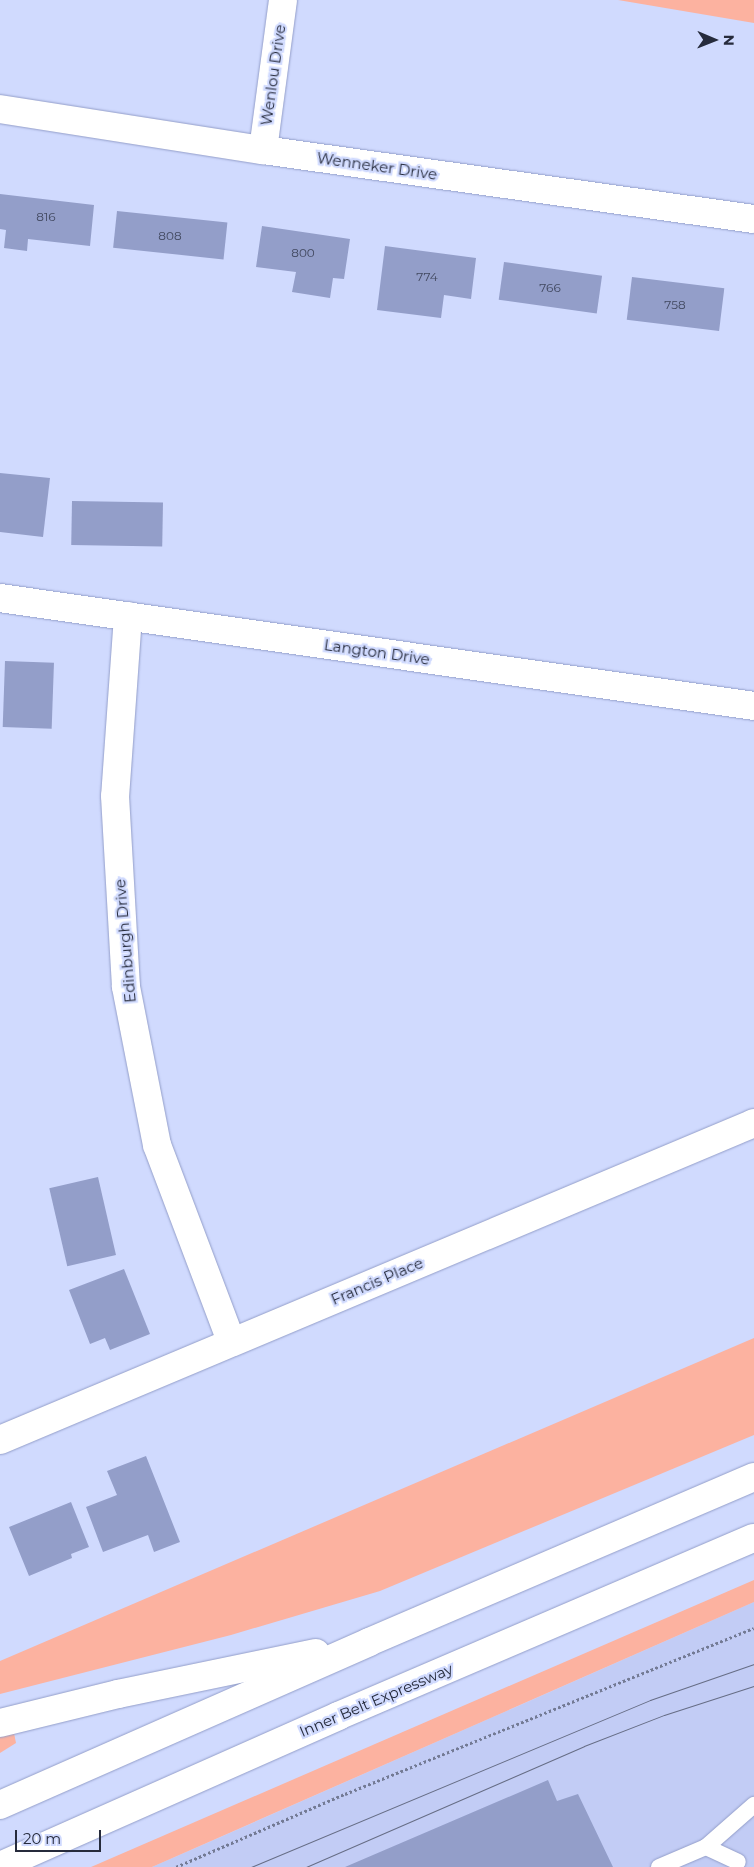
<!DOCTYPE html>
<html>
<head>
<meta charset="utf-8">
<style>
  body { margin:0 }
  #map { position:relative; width:754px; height:1867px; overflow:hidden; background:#d0dafe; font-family:Montserrat,sans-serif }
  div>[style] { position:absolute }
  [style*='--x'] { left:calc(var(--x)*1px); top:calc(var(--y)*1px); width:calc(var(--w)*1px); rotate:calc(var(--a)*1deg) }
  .built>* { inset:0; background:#c2ccf5 }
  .green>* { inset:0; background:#fcb2a0 }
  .building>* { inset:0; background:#939ec9; transform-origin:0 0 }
  .path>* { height:3px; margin-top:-1.5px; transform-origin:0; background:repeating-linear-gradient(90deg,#737a94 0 2.5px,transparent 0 5px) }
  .roads { filter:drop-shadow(0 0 1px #939ec9) drop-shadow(0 0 1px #939ec9) }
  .service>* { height:16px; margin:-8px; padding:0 8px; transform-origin:8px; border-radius:8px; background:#fff }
  .minor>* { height:28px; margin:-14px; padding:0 14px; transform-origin:14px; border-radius:14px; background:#fff }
  .motorway>* { height:28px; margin:-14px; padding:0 14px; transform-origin:14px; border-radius:14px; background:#fff }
  .tram>* { height:1px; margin:-0.5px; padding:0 0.5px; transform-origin:0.5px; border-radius:0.5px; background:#666d85 }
  span { translate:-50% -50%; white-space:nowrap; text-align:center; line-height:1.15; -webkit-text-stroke:4.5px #d0dafe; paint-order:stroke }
  .number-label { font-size:12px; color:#41485f }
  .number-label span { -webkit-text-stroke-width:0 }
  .street-label { font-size:15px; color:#262b3c }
  .north { position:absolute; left:689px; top:15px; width:50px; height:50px; -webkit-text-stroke:4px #d0dafe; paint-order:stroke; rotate:91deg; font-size:14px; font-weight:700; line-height:20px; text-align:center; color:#262b3c }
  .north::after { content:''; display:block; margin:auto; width:18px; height:22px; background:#262b3c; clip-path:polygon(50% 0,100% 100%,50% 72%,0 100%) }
  .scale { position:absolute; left:15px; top:1830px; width:86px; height:22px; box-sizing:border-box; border:2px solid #262b3c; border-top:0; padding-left:6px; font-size:15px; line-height:18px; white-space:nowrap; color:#262b3c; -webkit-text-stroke:4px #d0dafe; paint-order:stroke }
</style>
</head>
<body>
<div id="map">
  <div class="built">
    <div style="clip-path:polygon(754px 1602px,754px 1867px,152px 1867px,207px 1843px)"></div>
  </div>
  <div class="green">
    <div style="clip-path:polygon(618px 0,754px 0,754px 23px)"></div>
    <div style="clip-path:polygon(754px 1338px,754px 1435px,380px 1591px,231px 1635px,0 1694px,0 1661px)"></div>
    <div style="clip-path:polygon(754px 1580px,754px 1602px,152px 1867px,91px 1867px)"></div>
    <div style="clip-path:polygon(14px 1733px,16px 1743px,0 1753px,0 1737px)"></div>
  </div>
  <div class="building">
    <div style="clip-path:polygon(0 194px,94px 205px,90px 246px,28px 239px,27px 251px,4px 248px,6px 230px,0 229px)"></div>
    <div style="left:117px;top:211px;width:111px;height:37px;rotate:6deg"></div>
    <div style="clip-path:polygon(262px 226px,350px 239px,344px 279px,333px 278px,330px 298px,292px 292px,296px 272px,256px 267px)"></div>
    <div style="clip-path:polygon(385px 246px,476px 258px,471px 299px,444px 295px,441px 318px,377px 310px)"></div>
    <div style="left:504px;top:262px;width:99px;height:38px;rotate:8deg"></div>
    <div style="left:632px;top:277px;width:93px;height:43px;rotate:7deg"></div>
    <div style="clip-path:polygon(0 473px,50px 478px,43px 537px,0 532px)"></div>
    <div style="left:72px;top:501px;width:91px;height:44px;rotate:1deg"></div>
    <div style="left:5px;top:661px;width:49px;height:66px;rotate:2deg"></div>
    <div style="left:98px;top:1177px;width:80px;height:50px;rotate:77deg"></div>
    <div style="clip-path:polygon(124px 1269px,150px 1334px,110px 1350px,105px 1338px,90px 1344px,69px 1290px)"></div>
    <div style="clip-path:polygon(146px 1456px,180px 1542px,154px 1552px,148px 1535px,103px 1552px,86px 1507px,117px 1495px,107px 1471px)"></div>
    <div style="clip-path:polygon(71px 1502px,89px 1547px,71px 1554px,72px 1558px,29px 1576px,9px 1527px)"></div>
    <div style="clip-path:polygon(548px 1780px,557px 1801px,578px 1794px,613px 1867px,345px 1867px)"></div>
  </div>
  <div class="path">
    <div style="--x:176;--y:1867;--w:184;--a:-23.4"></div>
    <div style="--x:345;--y:1794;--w:441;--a:-22.1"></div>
  </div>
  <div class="roads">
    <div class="service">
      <div style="--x:706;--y:1847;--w:35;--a:25"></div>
      <div style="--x:659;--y:1867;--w:51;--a:-23.1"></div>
      <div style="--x:706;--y:1847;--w:64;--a:-41.2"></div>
    </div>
    <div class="minor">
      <div style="--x:0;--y:109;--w:266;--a:8.9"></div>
      <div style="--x:263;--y:150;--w:496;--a:8"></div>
      <div style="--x:263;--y:150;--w:151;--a:-82.4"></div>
      <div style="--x:0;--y:598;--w:762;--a:8.15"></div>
      <div style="--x:128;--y:616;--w:180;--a:94.1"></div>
      <div style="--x:115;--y:796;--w:191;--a:86.7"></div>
      <div style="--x:126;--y:987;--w:161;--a:78.9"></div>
      <div style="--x:157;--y:1145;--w:210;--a:69.3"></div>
      <div style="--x:0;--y:1440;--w:818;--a:-22.8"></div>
    </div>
    <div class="motorway">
      <div style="--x:0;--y:1723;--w:122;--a:-13.8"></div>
      <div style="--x:118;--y:1694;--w:202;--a:-11.7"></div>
      <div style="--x:0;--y:1805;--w:403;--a:-23.8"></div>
      <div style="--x:369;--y:1642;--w:419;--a:-23.2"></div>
      <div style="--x:0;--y:1866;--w:370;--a:-23.9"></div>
      <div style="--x:338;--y:1716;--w:452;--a:-23.2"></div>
    </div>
  </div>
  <div class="tram">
    <div style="--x:251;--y:1867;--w:433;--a:-22.7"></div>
    <div style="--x:650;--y:1700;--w:110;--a:-19.1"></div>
    <div style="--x:306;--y:1867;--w:303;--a:-23.5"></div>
    <div style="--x:584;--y:1746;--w:86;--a:-21.2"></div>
    <div style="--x:664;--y:1715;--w:95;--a:-17.9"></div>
  </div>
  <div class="number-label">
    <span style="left:46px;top:217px">816</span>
    <span style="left:170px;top:236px">808</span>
    <span style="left:303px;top:253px">800</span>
    <span style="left:427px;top:277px">774</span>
    <span style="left:550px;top:288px">766</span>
    <span style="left:675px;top:305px">758</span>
  </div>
  <div class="street-label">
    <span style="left:273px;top:75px;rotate:-82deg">Wenlou Drive</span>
    <span style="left:377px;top:166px;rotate:8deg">Wenneker Drive</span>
    <span style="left:377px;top:652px;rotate:8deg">Langton Drive</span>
    <span style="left:125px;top:941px;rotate:-95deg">Edinburgh Drive</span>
    <span style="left:377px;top:1281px;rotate:-23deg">Francis Place</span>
    <span style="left:376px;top:1700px;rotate:-23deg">Inner Belt Expressway</span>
  </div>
  <div class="north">N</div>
  <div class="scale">20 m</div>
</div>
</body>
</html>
